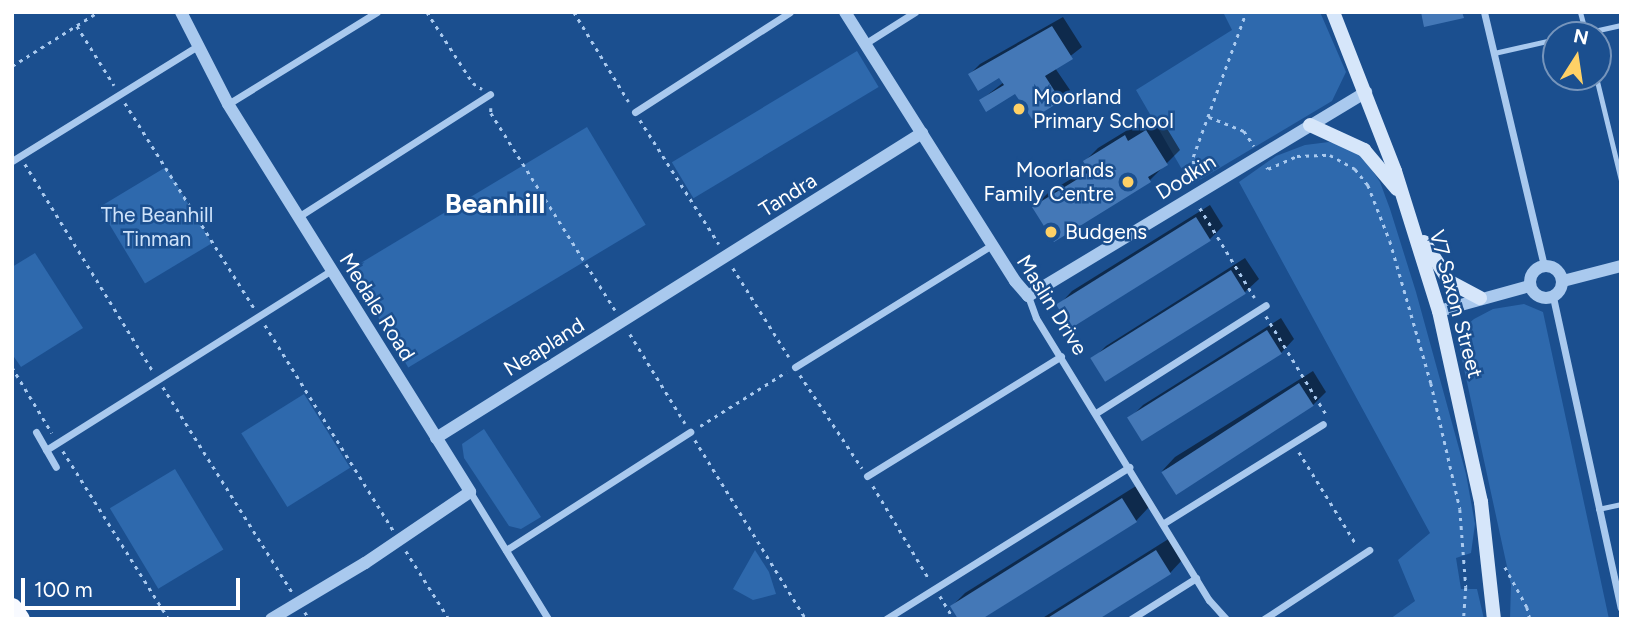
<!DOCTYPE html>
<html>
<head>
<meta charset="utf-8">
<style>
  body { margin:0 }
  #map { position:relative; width:1633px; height:631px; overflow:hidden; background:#1b4f8f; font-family:Figtree,sans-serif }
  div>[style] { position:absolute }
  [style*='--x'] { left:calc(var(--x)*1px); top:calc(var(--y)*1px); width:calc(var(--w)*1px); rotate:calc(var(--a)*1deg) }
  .green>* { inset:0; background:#2e69ad; transform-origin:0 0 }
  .shadow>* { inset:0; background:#0007 }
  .building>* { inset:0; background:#4478b7; transform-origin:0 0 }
  .path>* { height:2.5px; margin-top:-1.25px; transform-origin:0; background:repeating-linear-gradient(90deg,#a9c9ee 0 3.5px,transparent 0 8.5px) }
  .service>* { height:5px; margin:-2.5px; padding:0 2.5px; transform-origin:2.5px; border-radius:2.5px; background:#a9c9ee }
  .minor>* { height:7px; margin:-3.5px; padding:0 3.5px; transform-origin:3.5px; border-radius:3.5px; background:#a9c9ee }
  .tertiary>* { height:12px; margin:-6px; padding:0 6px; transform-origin:6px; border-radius:6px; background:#a9c9ee }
  .tertiary>.ring { margin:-6px; padding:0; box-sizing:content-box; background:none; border:12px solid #a9c9ee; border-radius:50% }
  .secondary>* { height:14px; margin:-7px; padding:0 7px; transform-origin:7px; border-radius:7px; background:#d6e6fa }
  .trunk>* { height:19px; margin:-9.5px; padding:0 9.5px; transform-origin:9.5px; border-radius:9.5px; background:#f8faff }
  .dots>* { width:19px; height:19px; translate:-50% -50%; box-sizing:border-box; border:4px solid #1b4f8f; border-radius:50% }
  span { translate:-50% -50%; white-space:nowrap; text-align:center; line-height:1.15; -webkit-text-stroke:5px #1b4f8f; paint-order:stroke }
  .poi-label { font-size:21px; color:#fff }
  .left { translate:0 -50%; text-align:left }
  .right { translate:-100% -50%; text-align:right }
  .street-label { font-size:21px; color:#fff }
  .park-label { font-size:21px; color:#cfe3fa }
  .district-label { font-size:28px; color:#fff; font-weight:700 }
  .frame { position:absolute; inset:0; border:14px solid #fff; pointer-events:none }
  .north { position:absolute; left:1542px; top:21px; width:70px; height:70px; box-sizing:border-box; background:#1b4f8f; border:2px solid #7695bc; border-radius:50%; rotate:12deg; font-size:19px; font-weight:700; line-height:28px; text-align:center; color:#fff }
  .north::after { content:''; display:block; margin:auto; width:24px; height:32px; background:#ffd166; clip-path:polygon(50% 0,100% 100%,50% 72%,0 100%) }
  .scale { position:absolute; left:21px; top:578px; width:219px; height:32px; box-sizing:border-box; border:4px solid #fff; border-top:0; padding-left:9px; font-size:21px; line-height:24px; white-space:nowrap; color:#fff; -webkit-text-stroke:5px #1b4f8f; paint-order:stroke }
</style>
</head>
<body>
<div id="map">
  <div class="green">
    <div style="clip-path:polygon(1223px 12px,1320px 12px,1346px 72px,1332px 101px,1191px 185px,1136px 90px,1232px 30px)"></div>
    <div style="left:857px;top:51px;width:42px;height:216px;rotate:59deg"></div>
    <div style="left:587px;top:127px;width:114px;height:277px;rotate:59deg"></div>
    <div style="clip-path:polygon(1329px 142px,1344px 145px,1363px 156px,1380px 182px,1390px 209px,1416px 292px,1466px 474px,1475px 524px,1471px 553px,1456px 558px,1461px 589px,1477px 589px,1484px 619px,1390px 619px,1415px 601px,1398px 560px,1430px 533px,1239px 182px,1276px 156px,1305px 145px)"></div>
    <div style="left:166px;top:167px;width:89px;height:78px;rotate:59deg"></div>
    <div style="clip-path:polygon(35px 253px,83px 328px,21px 367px,12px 354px,12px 267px)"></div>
    <div style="clip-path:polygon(1524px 304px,1543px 312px,1609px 619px,1510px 619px,1511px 585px,1460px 350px,1461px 330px,1474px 319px,1493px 309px)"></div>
    <div style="left:304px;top:394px;width:87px;height:74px;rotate:58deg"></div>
    <div style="clip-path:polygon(484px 429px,541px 517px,521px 529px,509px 526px,464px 458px,462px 444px)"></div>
    <div style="left:175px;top:469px;width:94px;height:76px;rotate:59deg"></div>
    <div style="clip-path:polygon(755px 550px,769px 572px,776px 594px,753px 600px,733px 589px)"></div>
  </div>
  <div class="shadow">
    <div style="clip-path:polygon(1063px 17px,1082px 47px,1055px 68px,1070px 90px,1059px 100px,1016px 91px,981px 100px,1004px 82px,1000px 75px,970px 74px,980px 64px)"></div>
    <div style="clip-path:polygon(1160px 117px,1180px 150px,1149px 181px,1034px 207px,1048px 193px,1089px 168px,1085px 161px,1098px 148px,1139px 123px,1142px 129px)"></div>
    <div style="clip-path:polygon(1210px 205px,1223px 226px,1210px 239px,1059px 305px,1072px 291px)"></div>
    <div style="clip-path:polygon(1245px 258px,1259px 279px,1245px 292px,1106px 380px,1093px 359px,1106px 346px)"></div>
    <div style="clip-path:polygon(1281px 318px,1294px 339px,1281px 353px,1130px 418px,1143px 405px)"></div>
    <div style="clip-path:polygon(1313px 371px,1326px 392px,1313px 405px,1162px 471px,1175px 457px)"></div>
    <div style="clip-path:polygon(1136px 486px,1149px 507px,1136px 521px,952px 606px,965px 593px)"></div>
    <div style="clip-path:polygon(1170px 538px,1183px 559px,1170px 573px,1096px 619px,1041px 619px)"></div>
  </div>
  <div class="building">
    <div style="clip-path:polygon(1421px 12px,1462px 12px,1464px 18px,1424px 27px)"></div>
    <div style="clip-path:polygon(1052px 26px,1073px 59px,1045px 76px,1061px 101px,1032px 119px,1015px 94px,986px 112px,979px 100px,1004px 85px,999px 78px,978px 91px,968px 74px)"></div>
    <div style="clip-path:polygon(1146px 130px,1168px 165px,1148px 177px,1151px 182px,1054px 242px,1032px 207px,1089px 172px,1083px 161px,1125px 135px,1128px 141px)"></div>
    <div style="left:1196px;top:217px;width:28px;height:165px;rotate:58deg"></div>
    <div style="left:1231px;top:270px;width:28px;height:166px;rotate:58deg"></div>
    <div style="left:1267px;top:330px;width:28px;height:165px;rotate:58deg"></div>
    <div style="left:1299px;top:383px;width:27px;height:164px;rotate:57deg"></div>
    <div style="clip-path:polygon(1122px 498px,1137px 522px,982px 619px,958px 619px,950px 606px)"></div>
    <div style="clip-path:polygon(1156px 550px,1171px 574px,1099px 619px,1046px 619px)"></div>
  </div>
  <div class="path">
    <div style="--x:427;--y:12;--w:85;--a:57.1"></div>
    <div style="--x:473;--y:83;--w:11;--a:34"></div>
    <div style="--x:574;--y:12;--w:105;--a:58.6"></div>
    <div style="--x:77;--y:26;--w:70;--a:57.9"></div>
    <div style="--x:12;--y:66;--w:102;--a:-32.1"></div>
    <div style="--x:125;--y:103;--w:242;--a:57.8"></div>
    <div style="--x:491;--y:108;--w:5;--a:90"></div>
    <div style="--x:491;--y:113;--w:233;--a:57.8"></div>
    <div style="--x:1209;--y:117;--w:38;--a:22"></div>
    <div style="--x:1244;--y:131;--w:18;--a:56"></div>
    <div style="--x:640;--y:120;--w:147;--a:57.5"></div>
    <div style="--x:25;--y:164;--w:242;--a:58.3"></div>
    <div style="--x:1267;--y:167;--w:2;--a:63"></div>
    <div style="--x:1268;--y:169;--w:32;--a:-24"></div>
    <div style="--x:1297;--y:156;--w:33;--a:-2"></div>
    <div style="--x:1330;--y:155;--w:29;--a:29"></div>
    <div style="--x:1355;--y:169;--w:21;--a:51"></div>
    <div style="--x:1368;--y:185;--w:60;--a:68.6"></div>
    <div style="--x:1390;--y:241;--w:148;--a:73.9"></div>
    <div style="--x:1431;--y:383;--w:129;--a:77"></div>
    <div style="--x:1460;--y:509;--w:78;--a:85.6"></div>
    <div style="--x:1466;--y:587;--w:32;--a:94"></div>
    <div style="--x:1195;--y:181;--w:24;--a:-95"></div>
    <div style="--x:1193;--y:157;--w:154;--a:-69.9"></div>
    <div style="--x:1200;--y:208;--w:105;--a:58.6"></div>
    <div style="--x:733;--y:268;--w:105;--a:57.8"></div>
    <div style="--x:1266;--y:316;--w:115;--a:58.5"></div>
    <div style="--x:265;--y:325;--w:242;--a:58"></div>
    <div style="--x:630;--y:334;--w:105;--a:58.3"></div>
    <div style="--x:12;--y:367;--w:77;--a:58.8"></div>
    <div style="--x:800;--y:375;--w:112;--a:56.3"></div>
    <div style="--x:163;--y:387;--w:242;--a:57.8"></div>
    <div style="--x:700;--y:426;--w:102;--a:-32.1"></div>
    <div style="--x:695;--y:440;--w:211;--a:58.2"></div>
    <div style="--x:63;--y:451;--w:199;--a:57.8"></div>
    <div style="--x:1299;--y:452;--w:108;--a:58.2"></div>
    <div style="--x:873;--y:486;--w:109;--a:58.9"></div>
    <div style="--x:406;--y:551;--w:80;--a:57.7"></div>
    <div style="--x:1505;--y:567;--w:46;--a:61.2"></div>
    <div style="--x:1527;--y:607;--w:12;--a:76"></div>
    <div style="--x:940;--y:596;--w:27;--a:59"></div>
    <div style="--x:305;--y:612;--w:8;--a:60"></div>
  </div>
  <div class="service">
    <div style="--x:1580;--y:12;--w:24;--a:75"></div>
    <div style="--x:1576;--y:35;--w:46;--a:-12.5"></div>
    <div style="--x:1494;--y:53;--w:64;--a:-12.7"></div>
    <div style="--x:1596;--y:77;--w:106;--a:76.4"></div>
    <div style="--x:1598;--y:509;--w:24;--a:-12"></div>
  </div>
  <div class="minor">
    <div style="--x:1484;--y:12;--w:261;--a:76.7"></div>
    <div style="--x:866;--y:43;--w:58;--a:-32.3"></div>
    <div style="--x:228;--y:104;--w:175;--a:-31.7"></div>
    <div style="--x:635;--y:112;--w:184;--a:-32.8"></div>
    <div style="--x:12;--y:161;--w:216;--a:-31.8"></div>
    <div style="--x:298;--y:217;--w:228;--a:-32.6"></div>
    <div style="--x:1028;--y:296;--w:23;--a:70"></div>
    <div style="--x:1036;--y:318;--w:331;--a:58.5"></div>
    <div style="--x:1209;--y:600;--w:25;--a:48"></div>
    <div style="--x:1553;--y:297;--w:318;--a:77.7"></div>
    <div style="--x:795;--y:367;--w:232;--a:-31.8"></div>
    <div style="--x:1096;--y:413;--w:201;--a:-32.4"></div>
    <div style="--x:36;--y:432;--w:40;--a:60.3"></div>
    <div style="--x:46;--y:450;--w:338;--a:-32.2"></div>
    <div style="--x:867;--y:476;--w:228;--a:-31.7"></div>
    <div style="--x:470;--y:492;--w:149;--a:58.4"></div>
    <div style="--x:1164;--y:523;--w:187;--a:-31.9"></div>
    <div style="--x:506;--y:550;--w:219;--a:-32.7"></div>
    <div style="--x:886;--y:619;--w:287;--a:-32"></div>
    <div style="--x:1131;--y:619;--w:77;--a:-32.2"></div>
    <div style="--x:1264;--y:619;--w:126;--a:-33.3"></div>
  </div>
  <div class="tertiary">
    <div style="--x:181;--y:12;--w:103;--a:62.9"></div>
    <div style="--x:228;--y:104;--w:457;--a:58"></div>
    <div style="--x:470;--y:492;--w:127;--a:145.9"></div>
    <div style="--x:365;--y:563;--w:109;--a:149.2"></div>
    <div style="--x:845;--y:12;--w:318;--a:57.7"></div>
    <div style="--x:1015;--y:281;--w:20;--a:49"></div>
    <div style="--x:1028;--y:296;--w:395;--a:-31.1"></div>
    <div class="ring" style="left:1530px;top:266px;width:20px;height:20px"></div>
    <div style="--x:1563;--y:281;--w:60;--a:-14.5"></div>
    <div style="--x:1439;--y:311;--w:94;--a:-15.4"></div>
    <div style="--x:436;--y:438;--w:574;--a:-32.11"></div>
  </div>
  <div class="secondary">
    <div style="--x:1333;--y:12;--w:171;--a:68.7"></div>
    <div style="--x:1395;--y:171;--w:147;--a:72.6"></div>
    <div style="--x:1439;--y:311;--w:196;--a:77.6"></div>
    <div style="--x:1481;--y:502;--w:118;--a:83.7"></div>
    <div style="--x:1310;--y:125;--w:60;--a:24.8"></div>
    <div style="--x:1364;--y:150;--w:51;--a:49.8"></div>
    <div style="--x:1424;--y:242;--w:48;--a:57"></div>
    <div style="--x:1450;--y:282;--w:34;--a:28"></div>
  </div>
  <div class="trunk">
    <div style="--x:12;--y:607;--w:14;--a:56"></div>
  </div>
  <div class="dots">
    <div style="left:1019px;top:109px;background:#ffd166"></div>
    <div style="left:1128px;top:182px;background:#ffd166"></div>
    <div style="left:1051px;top:232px;background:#ffd166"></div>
  </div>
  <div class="poi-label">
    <span class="left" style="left:1033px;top:109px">Moorland<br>Primary School</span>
    <span class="right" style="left:1114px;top:182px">Moorlands<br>Family Centre</span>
    <span class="left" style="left:1065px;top:232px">Budgens</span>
  </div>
  <div class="street-label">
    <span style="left:1186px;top:177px;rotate:-32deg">Dodkin</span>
    <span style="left:788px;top:195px;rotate:-32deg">Tandra</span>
    <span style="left:1456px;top:304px;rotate:75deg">V7 Saxon Street</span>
    <span style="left:1052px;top:305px;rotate:58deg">Maslin Drive</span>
    <span style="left:377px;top:307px;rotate:58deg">Medale Road</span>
    <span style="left:544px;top:347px;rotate:-32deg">Neapland</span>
  </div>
  <div class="park-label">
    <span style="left:157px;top:227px">The Beanhill<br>Tinman</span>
  </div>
  <div class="district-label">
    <span style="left:495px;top:203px">Beanhill</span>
  </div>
  <div class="frame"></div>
  <div class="north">N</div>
  <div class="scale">100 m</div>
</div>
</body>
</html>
